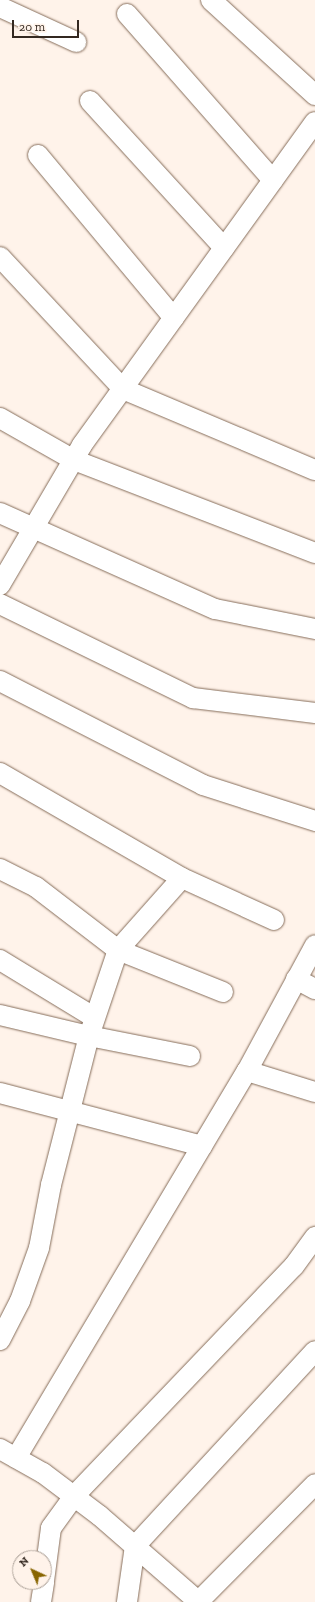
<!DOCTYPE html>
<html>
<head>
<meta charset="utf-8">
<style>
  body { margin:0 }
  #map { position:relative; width:315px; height:1602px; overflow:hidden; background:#fff3ea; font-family:"Zilla Slab",serif }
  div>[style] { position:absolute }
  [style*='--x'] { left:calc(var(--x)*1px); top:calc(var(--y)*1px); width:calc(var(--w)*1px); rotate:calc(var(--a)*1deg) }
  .roads { filter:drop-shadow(0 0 1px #866d5a) drop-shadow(0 0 1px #866d5a) }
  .minor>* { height:20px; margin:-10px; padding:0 10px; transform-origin:10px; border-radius:10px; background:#fff }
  span { translate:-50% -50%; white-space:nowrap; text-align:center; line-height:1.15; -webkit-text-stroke:4px #fff3ea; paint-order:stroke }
  .north { position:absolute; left:12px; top:1550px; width:40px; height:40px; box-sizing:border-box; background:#fff3ea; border:1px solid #ada299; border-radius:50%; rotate:316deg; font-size:11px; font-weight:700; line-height:16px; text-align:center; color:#332820 }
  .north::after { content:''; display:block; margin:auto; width:14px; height:18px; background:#886501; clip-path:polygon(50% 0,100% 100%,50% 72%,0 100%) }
  .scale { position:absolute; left:12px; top:20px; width:67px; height:18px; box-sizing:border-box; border:2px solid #332820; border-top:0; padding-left:5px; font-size:12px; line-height:14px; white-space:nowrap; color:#332820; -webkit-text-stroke:3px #fff3ea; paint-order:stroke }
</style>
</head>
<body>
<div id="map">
  <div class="roads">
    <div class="minor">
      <div style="--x:211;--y:0;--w:141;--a:42.4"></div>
      <div style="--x:0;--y:7;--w:84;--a:24.7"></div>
      <div style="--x:127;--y:14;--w:221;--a:48.7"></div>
      <div style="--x:90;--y:101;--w:199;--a:47.6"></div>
      <div style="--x:38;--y:155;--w:212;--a:50.2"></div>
      <div style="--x:0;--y:257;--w:180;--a:47"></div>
      <div style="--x:123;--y:389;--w:208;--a:22.9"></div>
      <div style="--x:0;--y:418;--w:85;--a:29.6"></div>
      <div style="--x:74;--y:460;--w:258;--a:21.1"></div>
      <div style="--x:0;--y:513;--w:235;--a:24.1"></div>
      <div style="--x:215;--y:609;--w:102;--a:11.3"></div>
      <div style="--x:0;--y:585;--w:162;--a:-59.6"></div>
      <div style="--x:82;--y:445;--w:398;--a:-54.2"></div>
      <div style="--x:0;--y:604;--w:215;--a:26"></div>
      <div style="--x:193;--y:698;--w:123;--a:7"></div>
      <div style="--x:0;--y:681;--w:228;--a:27.1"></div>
      <div style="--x:203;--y:785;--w:118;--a:17.8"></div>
      <div style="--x:0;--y:773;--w:210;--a:30"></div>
      <div style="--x:182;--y:878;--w:101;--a:24.5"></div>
      <div style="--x:0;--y:869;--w:40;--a:26.6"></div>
      <div style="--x:36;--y:887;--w:103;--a:37.5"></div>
      <div style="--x:118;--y:950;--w:113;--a:21.8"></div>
      <div style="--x:0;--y:960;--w:111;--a:31.4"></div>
      <div style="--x:296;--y:979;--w:21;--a:28"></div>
      <div style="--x:0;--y:1015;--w:91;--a:13.3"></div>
      <div style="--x:89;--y:1036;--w:103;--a:11.2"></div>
      <div style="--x:247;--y:1071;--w:71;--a:17.2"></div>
      <div style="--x:0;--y:1093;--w:209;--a:14.7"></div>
      <div style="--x:0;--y:1340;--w:44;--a:-62.9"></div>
      <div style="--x:20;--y:1301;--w:56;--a:-70.3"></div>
      <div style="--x:39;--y:1248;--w:64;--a:-79.2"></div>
      <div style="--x:51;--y:1185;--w:154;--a:-75.7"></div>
      <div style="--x:89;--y:1036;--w:91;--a:-71.4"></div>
      <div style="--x:118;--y:950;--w:96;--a:-48.4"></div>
      <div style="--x:0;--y:1449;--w:49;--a:29.2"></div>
      <div style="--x:43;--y:1473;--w:71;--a:37"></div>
      <div style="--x:100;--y:1516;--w:131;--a:41"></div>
      <div style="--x:16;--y:1458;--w:451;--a:-59.2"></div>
      <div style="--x:247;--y:1071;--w:143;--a:-61.6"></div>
      <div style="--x:44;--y:1581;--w:53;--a:-82.5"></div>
      <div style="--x:51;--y:1528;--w:39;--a:-54"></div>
      <div style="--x:74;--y:1496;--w:318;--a:-46.3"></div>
      <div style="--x:294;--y:1266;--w:36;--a:-54"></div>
      <div style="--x:41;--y:1602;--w:20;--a:-81"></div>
      <div style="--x:127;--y:1602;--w:57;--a:-81.9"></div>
      <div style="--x:135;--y:1546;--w:265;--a:-47.3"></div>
      <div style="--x:198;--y:1602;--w:166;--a:-45.2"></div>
    </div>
  </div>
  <div class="north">N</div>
  <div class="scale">20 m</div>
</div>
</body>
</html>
